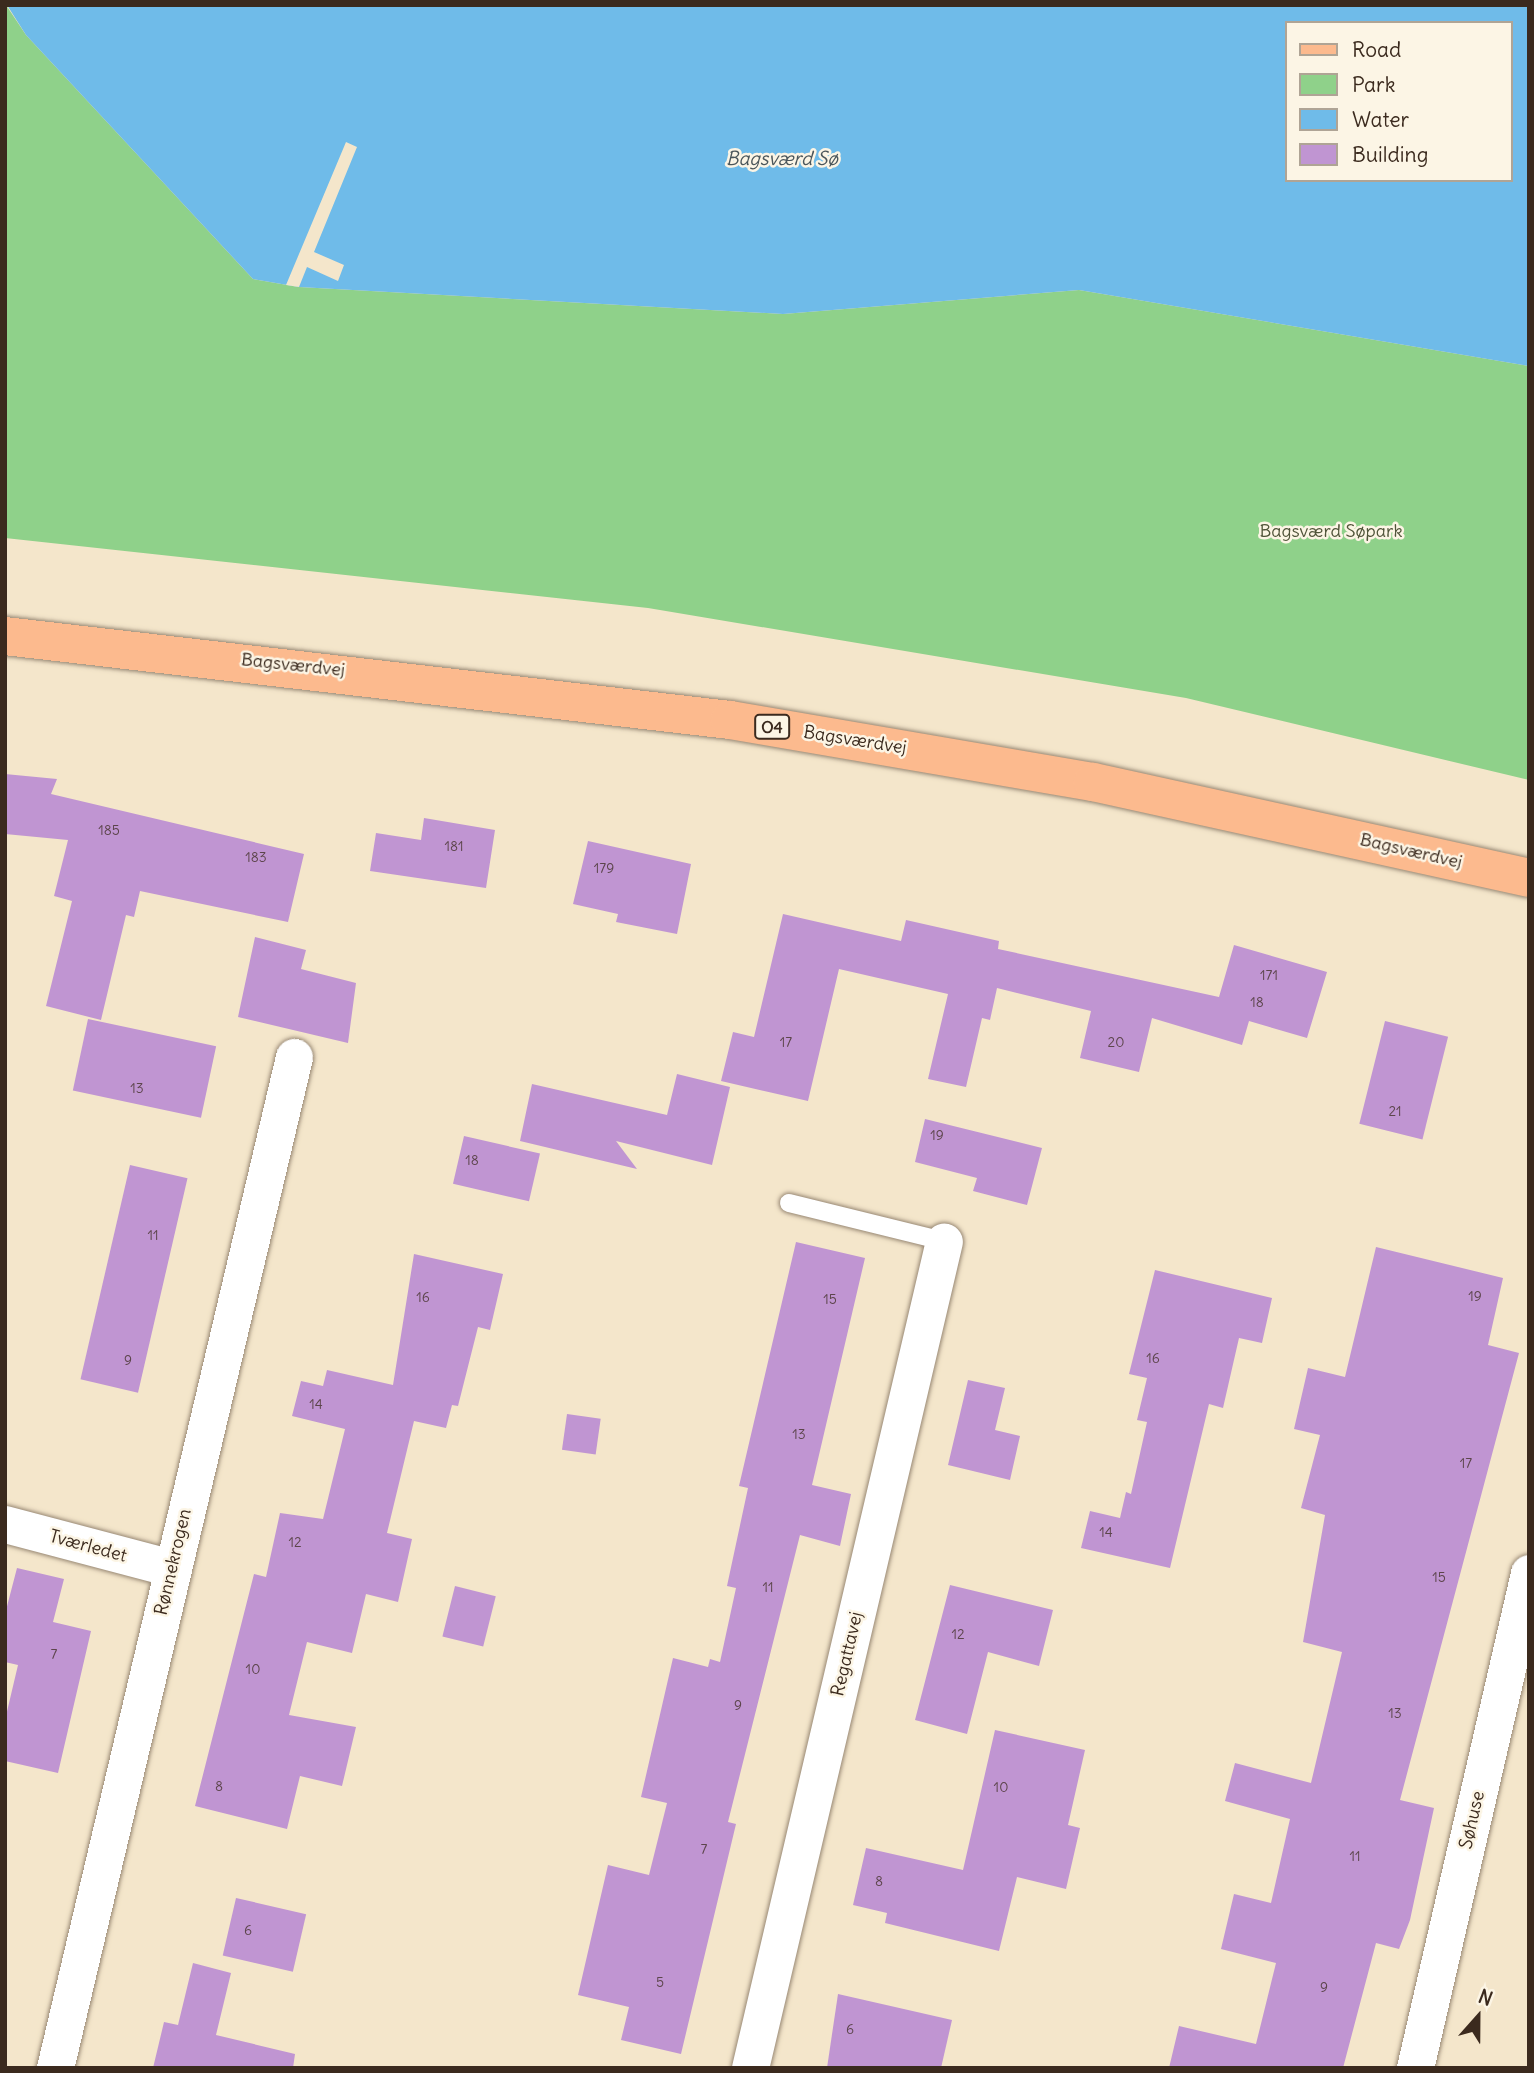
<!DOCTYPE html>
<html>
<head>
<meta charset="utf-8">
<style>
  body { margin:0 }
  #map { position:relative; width:1534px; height:2073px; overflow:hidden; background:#f4e6cb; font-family:Delius,sans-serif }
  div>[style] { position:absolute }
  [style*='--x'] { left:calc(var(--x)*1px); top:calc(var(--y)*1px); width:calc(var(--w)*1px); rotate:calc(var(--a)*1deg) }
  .green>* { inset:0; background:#8fd18a }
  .water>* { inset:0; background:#6fbbe9 }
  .pier>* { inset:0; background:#f4e6cb }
  .building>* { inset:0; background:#c095d2; transform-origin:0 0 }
  .roads { filter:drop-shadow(0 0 2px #988874) drop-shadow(0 0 2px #988874) }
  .service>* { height:18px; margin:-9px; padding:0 9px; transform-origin:9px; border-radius:9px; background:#fff }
  .minor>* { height:37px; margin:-18.5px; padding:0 18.5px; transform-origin:18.5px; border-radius:18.5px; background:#fff }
  .primary>* { height:38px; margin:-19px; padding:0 19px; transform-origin:19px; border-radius:19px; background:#fcba8e }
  span { translate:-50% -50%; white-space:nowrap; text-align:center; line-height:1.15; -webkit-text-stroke:5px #fcf5e5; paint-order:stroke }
  .number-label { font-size:14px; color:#5c454b }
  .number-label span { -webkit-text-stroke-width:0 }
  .shield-label span { padding:2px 5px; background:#fcf5e5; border:2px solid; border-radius:5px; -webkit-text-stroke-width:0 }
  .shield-label { font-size:16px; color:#3b2a1e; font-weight:700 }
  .park-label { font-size:18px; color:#505439 }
  .street-label { font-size:18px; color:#3b2a1e }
  .water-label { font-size:19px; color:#4b565b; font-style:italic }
  .frame { position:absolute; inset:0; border:7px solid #3b2a1e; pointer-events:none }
  .legend { position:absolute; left:1285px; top:21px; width:228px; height:161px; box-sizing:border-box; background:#fcf5e5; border:2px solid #afa495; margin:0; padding:9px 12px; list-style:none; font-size:21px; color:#3b2a1e }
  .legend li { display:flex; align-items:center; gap:14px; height:35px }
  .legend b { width:35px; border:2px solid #afa495 }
  .north { position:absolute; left:1443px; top:1982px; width:70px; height:70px; -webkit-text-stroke:5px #fcf5e5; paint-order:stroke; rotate:21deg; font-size:19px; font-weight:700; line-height:28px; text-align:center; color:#3b2a1e }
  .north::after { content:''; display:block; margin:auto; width:24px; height:32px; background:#3b2a1e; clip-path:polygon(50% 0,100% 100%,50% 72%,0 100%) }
</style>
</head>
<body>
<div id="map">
  <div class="green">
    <div style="clip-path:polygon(6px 5px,26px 35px,253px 279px,299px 287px,783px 314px,1079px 290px,1529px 366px,1529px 780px,1186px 698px,648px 608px,5px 538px)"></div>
  </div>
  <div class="water">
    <div style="clip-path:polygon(evenodd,7px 5px,1529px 5px,1529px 366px,1079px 290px,783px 314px,299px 287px,253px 279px,26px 35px,7px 5px,1287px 23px,1511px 23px,1511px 180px,1287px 180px,1287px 23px)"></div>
  </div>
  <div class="pier">
    <div style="clip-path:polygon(346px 142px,357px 147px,314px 252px,344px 265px,338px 281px,307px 267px,299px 287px,286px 285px)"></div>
  </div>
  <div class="building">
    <div style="clip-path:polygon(5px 774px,57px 779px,51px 794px,304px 854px,288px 922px,140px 891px,134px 917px,126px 915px,101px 1020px,46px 1006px,72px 901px,54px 896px,68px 840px,5px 834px)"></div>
    <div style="clip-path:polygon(424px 818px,495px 830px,486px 888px,370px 871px,376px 833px,421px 840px)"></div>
    <div style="clip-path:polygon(588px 841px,691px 864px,677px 934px,616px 922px,618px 914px,573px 904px)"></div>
    <div style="clip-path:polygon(783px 914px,901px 941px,906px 920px,999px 941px,998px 949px,1219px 997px,1234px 945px,1327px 972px,1307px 1038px,1249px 1021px,1242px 1045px,1152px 1018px,1139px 1072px,1080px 1058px,1091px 1011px,997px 988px,990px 1020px,982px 1018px,966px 1087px,928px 1079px,948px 994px,839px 969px,808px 1101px,721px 1081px,733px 1032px,754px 1037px)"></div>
    <div style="clip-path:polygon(255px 937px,306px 950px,301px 969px,356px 983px,348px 1043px,238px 1017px)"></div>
    <div style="left:88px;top:1019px;width:131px;height:73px;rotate:12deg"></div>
    <div style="left:1385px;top:1021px;width:65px;height:106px;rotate:14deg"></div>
    <div style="clip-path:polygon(677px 1074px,730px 1087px,712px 1165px,616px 1141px,637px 1169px,520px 1141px,532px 1084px,667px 1115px)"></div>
    <div style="clip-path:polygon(925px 1119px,1042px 1148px,1027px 1205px,973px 1191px,977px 1178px,915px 1162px)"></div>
    <div style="left:464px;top:1136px;width:78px;height:49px;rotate:13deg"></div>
    <div style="left:130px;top:1165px;width:59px;height:220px;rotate:13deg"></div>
    <div style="clip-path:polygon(796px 1242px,865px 1258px,812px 1485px,851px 1494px,840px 1546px,800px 1535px,728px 1822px,736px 1824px,681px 2054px,621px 2040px,629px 2007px,578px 1995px,608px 1865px,649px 1875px,667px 1803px,641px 1797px,673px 1658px,708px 1667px,710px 1659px,720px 1662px,736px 1588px,727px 1586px,748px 1488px,739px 1486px)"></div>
    <div style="clip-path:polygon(1376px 1247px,1503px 1278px,1488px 1345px,1519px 1353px,1400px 1800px,1434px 1808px,1410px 1920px,1399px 1949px,1376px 1943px,1343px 2068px,1169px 2068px,1179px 2026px,1256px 2044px,1276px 1963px,1221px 1949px,1234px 1894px,1271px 1903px,1290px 1819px,1225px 1801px,1235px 1763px,1311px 1783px,1342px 1652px,1303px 1642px,1325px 1515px,1301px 1508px,1320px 1435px,1294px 1429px,1308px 1368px,1345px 1377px)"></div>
    <div style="clip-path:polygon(414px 1254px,503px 1274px,490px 1330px,478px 1327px,458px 1406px,452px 1405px,446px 1428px,414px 1421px,387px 1533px,412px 1539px,398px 1602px,366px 1594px,352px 1653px,307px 1642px,289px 1715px,356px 1727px,342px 1786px,300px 1776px,287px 1829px,195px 1806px,254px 1574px,266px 1577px,280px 1513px,323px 1519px,345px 1429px,292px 1416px,301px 1381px,323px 1386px,327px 1370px,393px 1385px)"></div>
    <div style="clip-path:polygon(1155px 1270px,1272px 1298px,1262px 1343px,1239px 1338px,1223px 1408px,1209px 1404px,1170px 1568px,1081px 1548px,1090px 1511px,1120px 1518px,1126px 1492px,1131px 1494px,1147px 1422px,1137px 1420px,1147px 1378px,1129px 1374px)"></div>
    <div style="clip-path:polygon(968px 1380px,1005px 1388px,995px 1430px,1020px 1436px,1010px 1480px,948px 1465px)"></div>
    <div style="left:567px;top:1414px;width:34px;height:36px;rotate:8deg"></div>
    <div style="clip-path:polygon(17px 1568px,64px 1579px,53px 1622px,91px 1631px,58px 1773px,5px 1761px,5px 1720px,18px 1665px,5px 1662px,5px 1614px)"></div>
    <div style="clip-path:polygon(950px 1585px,1053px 1610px,1039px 1666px,988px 1652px,967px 1734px,915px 1720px)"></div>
    <div style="left:455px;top:1586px;width:42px;height:52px;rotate:14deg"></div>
    <div style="clip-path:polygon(995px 1730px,1085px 1750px,1068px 1825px,1080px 1828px,1066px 1889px,1017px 1877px,999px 1951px,885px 1923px,887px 1913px,853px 1905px,866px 1848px,963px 1870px)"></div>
    <div style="left:236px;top:1898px;width:72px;height:59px;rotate:13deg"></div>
    <div style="clip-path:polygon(193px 1963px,231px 1973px,216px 2035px,295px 2054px,293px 2068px,153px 2068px,164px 2022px,178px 2025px)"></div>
    <div style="clip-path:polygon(838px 1994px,952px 2020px,941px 2068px,827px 2068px)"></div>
  </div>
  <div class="roads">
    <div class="service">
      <div style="--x:789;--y:1203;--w:160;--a:13.8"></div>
    </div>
    <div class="minor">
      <div style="--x:5;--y:1524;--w:172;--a:14.8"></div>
      <div style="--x:55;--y:2068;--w:1039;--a:-76.7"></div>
      <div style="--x:750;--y:2068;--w:849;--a:-76.8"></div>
      <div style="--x:1415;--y:2068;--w:508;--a:-77.03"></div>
    </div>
    <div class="primary">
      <div style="--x:5;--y:636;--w:730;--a:6.61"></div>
      <div style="--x:730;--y:720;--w:368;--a:9.7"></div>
      <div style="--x:1093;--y:782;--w:446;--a:12.4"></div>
    </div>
  </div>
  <div class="number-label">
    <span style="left:109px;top:830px">185</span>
    <span style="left:454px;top:846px">181</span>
    <span style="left:256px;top:857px">183</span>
    <span style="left:604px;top:868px">179</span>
    <span style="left:1269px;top:975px">171</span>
    <span style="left:1257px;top:1002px">18</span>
    <span style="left:786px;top:1042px">17</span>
    <span style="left:1116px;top:1042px">20</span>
    <span style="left:137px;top:1088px">13</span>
    <span style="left:1395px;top:1111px">21</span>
    <span style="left:937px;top:1135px">19</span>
    <span style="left:472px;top:1160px">18</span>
    <span style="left:153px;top:1235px">11</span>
    <span style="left:1475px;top:1296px">19</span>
    <span style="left:423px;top:1297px">16</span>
    <span style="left:830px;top:1299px">15</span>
    <span style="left:1153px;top:1358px">16</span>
    <span style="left:128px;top:1360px">9</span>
    <span style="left:316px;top:1404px">14</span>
    <span style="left:799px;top:1434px">13</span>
    <span style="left:1466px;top:1463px">17</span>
    <span style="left:1106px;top:1532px">14</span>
    <span style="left:295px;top:1542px">12</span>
    <span style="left:1439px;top:1577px">15</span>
    <span style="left:768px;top:1587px">11</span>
    <span style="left:958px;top:1634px">12</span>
    <span style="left:54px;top:1654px">7</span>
    <span style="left:253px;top:1669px">10</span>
    <span style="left:738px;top:1705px">9</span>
    <span style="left:1395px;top:1713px">13</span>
    <span style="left:219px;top:1786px">8</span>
    <span style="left:1001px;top:1787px">10</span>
    <span style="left:704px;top:1849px">7</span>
    <span style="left:1355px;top:1856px">11</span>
    <span style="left:879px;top:1881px">8</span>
    <span style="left:248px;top:1930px">6</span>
    <span style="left:660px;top:1982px">5</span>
    <span style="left:1324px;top:1987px">9</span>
    <span style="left:850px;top:2029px">6</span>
  </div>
  <div class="shield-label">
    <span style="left:772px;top:727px">O4</span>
  </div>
  <div class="park-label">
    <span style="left:1331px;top:531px">Bagsværd Søpark</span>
  </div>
  <div class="street-label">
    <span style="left:293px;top:665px;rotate:6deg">Bagsværdvej</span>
    <span style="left:855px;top:740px;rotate:9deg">Bagsværdvej</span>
    <span style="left:1411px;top:851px;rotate:13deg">Bagsværdvej</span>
    <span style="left:88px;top:1546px;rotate:15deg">Tværledet</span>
    <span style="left:173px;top:1562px;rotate:-77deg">Rønnekrogen</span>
    <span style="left:847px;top:1654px;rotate:-77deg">Regattavej</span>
    <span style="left:1472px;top:1820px;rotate:-77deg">Søhuse</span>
  </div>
  <div class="water-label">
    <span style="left:782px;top:159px">Bagsværd Sø</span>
  </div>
  <div class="frame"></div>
  <ul class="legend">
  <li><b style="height:9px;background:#fcba8e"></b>Road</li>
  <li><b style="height:19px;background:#8fd18a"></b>Park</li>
  <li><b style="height:19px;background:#6fbbe9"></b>Water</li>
  <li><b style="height:19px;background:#c095d2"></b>Building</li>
  </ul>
  <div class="north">N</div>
</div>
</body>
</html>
